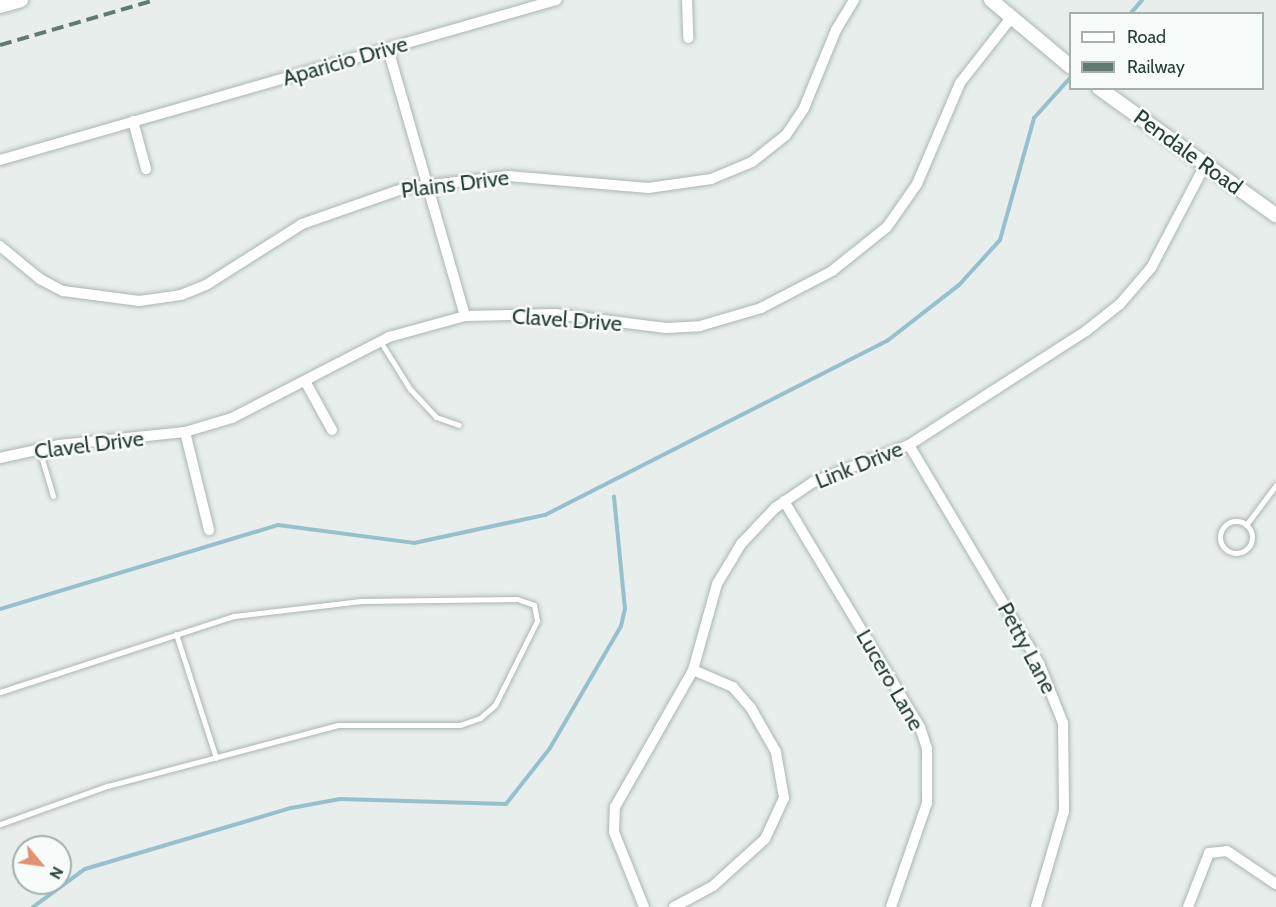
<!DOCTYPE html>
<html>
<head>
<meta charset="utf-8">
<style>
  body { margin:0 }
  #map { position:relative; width:1276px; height:907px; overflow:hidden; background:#e7eeeb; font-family:Cabin,sans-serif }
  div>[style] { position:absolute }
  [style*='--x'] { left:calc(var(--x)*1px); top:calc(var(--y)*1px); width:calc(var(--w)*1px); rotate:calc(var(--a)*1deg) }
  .stream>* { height:4px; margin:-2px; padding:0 2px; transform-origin:2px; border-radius:2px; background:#96c1cc }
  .roads { filter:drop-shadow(0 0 2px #aab6b2) drop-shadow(0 0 2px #aab6b2) }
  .lane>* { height:5px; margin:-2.5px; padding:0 2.5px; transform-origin:2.5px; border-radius:2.5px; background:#fff }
  .lane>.ring { margin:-2.5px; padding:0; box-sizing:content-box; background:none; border:5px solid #fff; border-radius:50% }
  .street>* { height:10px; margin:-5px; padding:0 5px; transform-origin:5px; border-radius:5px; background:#fff }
  .secondary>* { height:14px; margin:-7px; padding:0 7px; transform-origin:7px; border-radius:7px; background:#fff }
  .rail>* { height:4px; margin-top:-2px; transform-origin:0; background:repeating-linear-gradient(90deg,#627a74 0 12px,transparent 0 18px) }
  span { translate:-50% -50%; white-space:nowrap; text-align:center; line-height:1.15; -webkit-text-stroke:5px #f7fbf9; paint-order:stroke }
  .street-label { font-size:22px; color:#273f39 }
  .legend { position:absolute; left:1069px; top:12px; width:195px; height:78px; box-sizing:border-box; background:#f7fbf9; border:2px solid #a4b0ac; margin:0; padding:8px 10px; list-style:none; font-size:18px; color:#273f39 }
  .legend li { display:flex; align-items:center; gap:12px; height:30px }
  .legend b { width:30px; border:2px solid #a4b0ac }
  .north { position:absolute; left:12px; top:835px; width:60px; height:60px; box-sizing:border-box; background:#f7fbf9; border:2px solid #a4b0ac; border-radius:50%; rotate:119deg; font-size:16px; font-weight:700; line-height:24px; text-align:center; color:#273f39 }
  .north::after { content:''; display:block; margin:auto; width:21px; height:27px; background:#e39170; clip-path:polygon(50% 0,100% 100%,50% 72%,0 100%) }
</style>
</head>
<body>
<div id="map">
  <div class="stream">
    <div style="--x:1130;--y:14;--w:18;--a:-49"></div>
    <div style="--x:0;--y:609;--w:290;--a:-16.8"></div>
    <div style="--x:278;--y:525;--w:137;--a:7.5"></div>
    <div style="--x:414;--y:543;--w:134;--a:-12.1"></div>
    <div style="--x:545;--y:515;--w:384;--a:-27"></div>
    <div style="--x:887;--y:341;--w:91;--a:-37.9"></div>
    <div style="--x:959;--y:285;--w:61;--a:-47.7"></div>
    <div style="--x:1000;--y:240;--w:127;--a:-74.4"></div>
    <div style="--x:1034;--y:118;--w:54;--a:-48"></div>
    <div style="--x:33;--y:907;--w:64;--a:-36.2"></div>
    <div style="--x:85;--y:869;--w:215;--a:-16.5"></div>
    <div style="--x:291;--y:808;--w:50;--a:-10.4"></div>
    <div style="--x:340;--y:799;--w:166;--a:1.7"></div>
    <div style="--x:506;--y:804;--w:71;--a:-51.8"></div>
    <div style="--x:550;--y:748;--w:141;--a:-59.8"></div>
    <div style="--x:621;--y:626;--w:17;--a:-77"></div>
    <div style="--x:625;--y:609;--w:113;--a:-95.6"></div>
  </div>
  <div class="roads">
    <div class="lane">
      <div style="--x:380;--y:341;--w:57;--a:58"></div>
      <div style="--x:410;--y:389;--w:38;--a:47"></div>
      <div style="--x:436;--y:417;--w:24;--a:19"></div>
      <div style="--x:39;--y:449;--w:49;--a:73.4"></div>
      <div class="ring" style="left:1220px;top:521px;width:27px;height:27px"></div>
      <div style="--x:1246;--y:525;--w:50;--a:-53.1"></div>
      <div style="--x:176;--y:634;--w:130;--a:72.1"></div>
      <div style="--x:0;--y:692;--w:246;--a:-18"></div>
      <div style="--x:234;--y:616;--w:128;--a:-6.7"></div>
      <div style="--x:361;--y:601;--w:156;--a:-0.7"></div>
      <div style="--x:517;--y:599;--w:18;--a:19"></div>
      <div style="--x:534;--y:605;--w:16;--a:79"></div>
      <div style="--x:537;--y:621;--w:94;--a:116.6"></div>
      <div style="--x:495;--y:705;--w:20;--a:139"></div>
      <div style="--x:480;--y:718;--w:21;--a:161"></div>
      <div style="--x:460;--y:725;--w:122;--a:180"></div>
      <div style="--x:338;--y:725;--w:239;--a:165.2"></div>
      <div style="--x:107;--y:786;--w:114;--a:160.4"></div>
    </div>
    <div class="street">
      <div style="--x:687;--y:0;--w:38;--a:88"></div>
      <div style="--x:388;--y:49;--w:278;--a:73.9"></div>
      <div style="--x:133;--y:121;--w:50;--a:74.8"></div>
      <div style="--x:0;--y:160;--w:579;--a:-16.05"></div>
      <div style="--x:0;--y:246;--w:52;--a:39.5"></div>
      <div style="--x:40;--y:279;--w:26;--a:28"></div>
      <div style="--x:63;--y:291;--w:77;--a:7.5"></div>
      <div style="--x:139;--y:301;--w:42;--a:-8.1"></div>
      <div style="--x:181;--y:295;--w:27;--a:-22"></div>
      <div style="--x:206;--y:285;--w:114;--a:-32.4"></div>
      <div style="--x:302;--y:224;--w:109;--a:-19.3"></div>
      <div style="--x:405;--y:188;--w:104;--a:-6.6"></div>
      <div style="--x:508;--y:176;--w:141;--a:4.9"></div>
      <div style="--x:648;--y:188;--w:64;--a:-8.1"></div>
      <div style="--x:711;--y:179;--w:44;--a:-22.5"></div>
      <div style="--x:752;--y:162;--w:43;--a:-38.5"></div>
      <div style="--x:786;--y:135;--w:32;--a:-56"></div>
      <div style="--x:804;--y:108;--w:84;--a:-67.7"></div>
      <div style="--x:836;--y:30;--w:35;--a:-59"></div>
      <div style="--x:305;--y:381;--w:56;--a:61.1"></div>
      <div style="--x:185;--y:432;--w:101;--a:76.2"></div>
      <div style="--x:909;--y:445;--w:254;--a:59.2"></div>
      <div style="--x:1039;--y:663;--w:65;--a:68.2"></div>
      <div style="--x:1063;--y:723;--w:88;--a:89.3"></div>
      <div style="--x:1064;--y:811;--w:100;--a:106.3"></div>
      <div style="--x:0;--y:458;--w:60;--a:-12.4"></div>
      <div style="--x:59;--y:445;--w:127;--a:-5.9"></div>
      <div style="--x:185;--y:432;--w:49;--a:-16.6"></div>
      <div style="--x:232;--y:418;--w:177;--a:-27.3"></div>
      <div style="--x:389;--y:337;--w:79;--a:-15.4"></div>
      <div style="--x:465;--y:316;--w:90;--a:-1.3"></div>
      <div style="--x:555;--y:314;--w:112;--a:7.2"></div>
      <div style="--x:666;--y:328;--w:34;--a:-3"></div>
      <div style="--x:700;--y:326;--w:64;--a:-16.4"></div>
      <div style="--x:761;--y:308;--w:80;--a:-27.5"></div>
      <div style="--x:832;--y:271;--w:70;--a:-38.7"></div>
      <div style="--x:887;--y:227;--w:52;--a:-55.1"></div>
      <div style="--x:917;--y:184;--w:110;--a:-66.9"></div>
      <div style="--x:960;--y:83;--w:83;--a:-51.9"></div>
      <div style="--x:784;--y:501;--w:264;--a:59"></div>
      <div style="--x:920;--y:727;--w:23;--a:72"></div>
      <div style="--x:927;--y:749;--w:54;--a:90"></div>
      <div style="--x:927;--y:803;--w:110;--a:109.1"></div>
      <div style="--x:644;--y:907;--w:81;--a:-111.8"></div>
      <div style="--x:614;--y:832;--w:25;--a:-88"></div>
      <div style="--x:615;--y:807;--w:158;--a:-60.3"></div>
      <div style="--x:693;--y:670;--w:89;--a:-74.4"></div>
      <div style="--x:717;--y:584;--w:47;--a:-59"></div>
      <div style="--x:741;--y:544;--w:50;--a:-46.6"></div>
      <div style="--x:775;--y:508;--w:46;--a:-34.4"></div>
      <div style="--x:813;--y:482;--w:103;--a:-21.1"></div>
      <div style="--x:909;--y:445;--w:211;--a:-32.8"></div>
      <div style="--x:1086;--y:331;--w:43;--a:-38.5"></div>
      <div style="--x:1120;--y:304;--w:48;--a:-49.3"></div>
      <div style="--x:1151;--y:268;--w:116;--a:-62.3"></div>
      <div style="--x:674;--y:907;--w:44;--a:-28.3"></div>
      <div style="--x:713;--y:886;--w:70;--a:-42.1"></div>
      <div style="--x:765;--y:839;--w:45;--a:-65.1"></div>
      <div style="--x:784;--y:798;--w:47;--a:-99.9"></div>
      <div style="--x:776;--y:752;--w:51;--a:-119.6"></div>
      <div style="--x:751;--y:708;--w:28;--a:-131"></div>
      <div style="--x:733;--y:687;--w:43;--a:-157"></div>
      <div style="--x:1188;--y:907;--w:58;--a:-68.7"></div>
      <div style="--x:1209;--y:853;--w:18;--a:-6"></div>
      <div style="--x:1227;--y:851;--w:59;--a:34"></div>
    </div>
    <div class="secondary">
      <div style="--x:991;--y:0;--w:103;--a:39.9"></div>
      <div style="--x:0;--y:6;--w:22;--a:-16"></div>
      <div style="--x:1099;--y:88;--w:218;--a:35.7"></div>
    </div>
  </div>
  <div class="rail">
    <div style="--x:0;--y:45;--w:161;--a:-16.2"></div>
  </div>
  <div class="street-label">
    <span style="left:345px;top:61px;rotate:-16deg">Aparicio Drive</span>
    <span style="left:1188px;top:152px;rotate:36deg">Pendale Road</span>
    <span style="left:455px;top:184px;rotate:-7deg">Plains Drive</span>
    <span style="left:567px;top:320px;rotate:4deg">Clavel Drive</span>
    <span style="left:89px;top:445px;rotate:-7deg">Clavel Drive</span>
    <span style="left:859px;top:465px;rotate:-22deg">Link Drive</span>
    <span style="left:1027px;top:648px;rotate:62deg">Petty Lane</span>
    <span style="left:890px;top:680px;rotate:60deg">Lucero Lane</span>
  </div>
  <ul class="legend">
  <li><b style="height:8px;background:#fff"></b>Road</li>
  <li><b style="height:8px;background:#627a74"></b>Railway</li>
  </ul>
  <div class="north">N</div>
</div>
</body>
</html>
